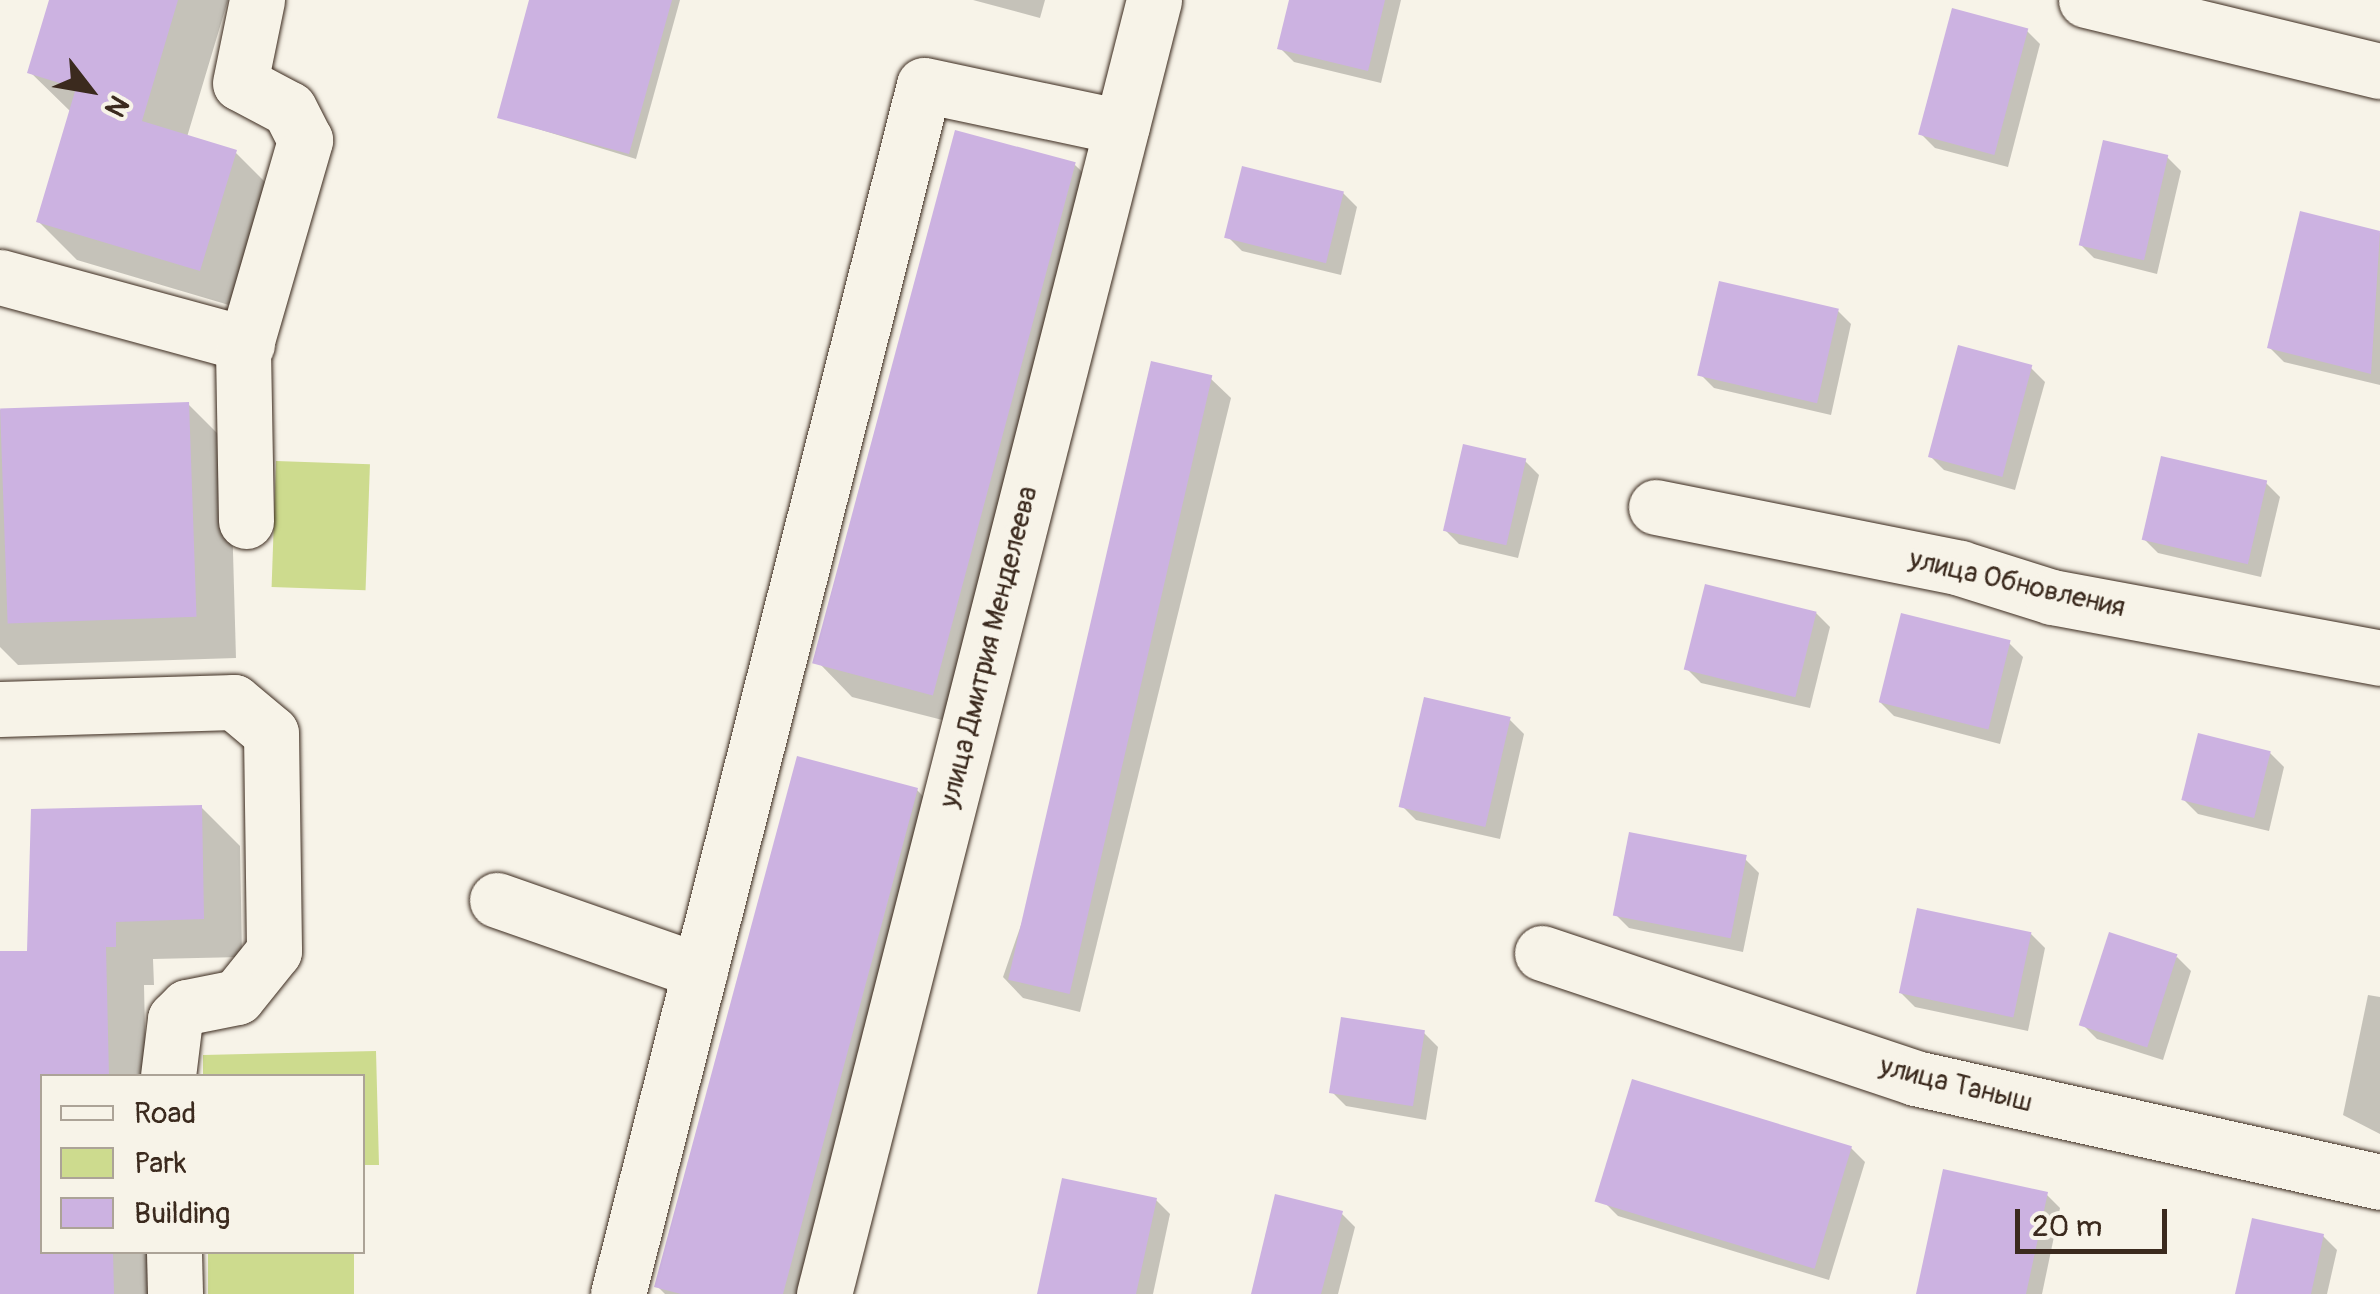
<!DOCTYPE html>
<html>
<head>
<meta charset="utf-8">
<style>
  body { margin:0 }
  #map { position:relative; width:2380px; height:1294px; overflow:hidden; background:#f7f3e8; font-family:Pangolin,sans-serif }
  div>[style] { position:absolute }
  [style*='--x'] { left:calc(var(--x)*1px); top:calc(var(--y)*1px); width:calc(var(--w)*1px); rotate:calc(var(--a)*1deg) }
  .green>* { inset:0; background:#cddb8e; transform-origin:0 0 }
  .shadow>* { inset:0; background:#0003 }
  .building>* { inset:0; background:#ccb2e1; transform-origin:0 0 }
  .roads { filter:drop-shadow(0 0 2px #3b2a1e) drop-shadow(0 0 2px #3b2a1e) }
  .minor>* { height:55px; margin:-27.5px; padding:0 27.5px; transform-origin:27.5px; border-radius:27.5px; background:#f7f3e8 }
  span { translate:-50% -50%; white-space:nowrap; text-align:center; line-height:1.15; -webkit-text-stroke:8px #f7f3e8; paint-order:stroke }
  .street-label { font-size:28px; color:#3b2a1e }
  .legend { position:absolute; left:40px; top:1074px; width:325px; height:180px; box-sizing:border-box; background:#f7f3e8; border:2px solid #aca397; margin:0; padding:12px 18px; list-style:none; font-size:30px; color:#3b2a1e }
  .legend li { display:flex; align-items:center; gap:20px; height:50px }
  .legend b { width:50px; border:2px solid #aca397 }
  .north { position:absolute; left:40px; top:40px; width:100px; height:100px; -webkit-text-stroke:8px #f7f3e8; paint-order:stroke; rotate:121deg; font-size:28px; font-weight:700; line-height:40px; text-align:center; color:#3b2a1e }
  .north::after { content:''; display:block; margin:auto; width:35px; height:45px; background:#3b2a1e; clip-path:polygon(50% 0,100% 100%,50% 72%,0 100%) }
  .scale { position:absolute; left:2015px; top:1209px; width:152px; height:45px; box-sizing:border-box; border:5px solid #3b2a1e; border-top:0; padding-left:12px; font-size:30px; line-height:35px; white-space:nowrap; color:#3b2a1e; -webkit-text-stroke:8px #f7f3e8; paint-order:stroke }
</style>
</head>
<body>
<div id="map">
  <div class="green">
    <div style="left:276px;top:461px;width:94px;height:126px;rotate:2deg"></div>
    <div style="clip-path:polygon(376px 1051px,379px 1165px,363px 1165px,362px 1076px,203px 1076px,203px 1055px)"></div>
    <div style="left:208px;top:1252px;width:146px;height:42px"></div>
  </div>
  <div class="shadow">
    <div style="clip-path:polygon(52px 0,228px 0,187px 137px,235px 152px,274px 191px,239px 308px,77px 260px,38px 221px,71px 112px,30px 72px)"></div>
    <div style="clip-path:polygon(532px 0,680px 0,636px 159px,499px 117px)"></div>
    <div style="clip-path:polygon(973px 0,1045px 0,1040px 18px)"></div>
    <div style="clip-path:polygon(1291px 0,1401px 0,1381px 83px,1294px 62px,1280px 48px)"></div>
    <div style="clip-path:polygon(2026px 30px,2040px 44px,2008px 167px,1935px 148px,1921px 134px)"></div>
    <div style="clip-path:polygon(2167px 157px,2181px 171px,2157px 274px,2094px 258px,2080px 244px)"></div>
    <div style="clip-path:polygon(1074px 164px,1108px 197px,970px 727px,852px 697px,819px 663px)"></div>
    <div style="clip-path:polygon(1343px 193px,1357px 207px,1341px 275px,1242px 251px,1228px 237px)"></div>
    <div style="clip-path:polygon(2302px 214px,2380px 233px,2380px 385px,2284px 362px,2270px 348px)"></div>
    <div style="clip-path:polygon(1837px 310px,1851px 324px,1831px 415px,1714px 388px,1700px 374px)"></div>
    <div style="clip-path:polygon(2031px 368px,2045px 382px,2015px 490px,1944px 470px,1930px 456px)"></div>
    <div style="clip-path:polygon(1210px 378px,1231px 398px,1080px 1012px,1023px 998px,1003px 977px)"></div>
    <div style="clip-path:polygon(188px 404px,230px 446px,236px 658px,18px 665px,0 647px,0 410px)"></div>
    <div style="clip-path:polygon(1525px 461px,1539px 475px,1518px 558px,1459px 544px,1445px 530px)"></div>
    <div style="clip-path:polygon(2266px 483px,2280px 497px,2261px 577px,2158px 553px,2144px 539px)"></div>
    <div style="clip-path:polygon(1816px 613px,1830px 627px,1810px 708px,1701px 683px,1687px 669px)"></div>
    <div style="clip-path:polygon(2009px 643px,2023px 657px,2000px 744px,1894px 716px,1880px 702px)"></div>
    <div style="clip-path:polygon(1510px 720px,1524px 734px,1500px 839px,1416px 820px,1402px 806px)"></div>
    <div style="clip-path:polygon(2270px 753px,2284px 767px,2269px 831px,2198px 814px,2184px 800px)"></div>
    <div style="clip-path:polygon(917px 790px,950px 824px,824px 1294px,665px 1294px,657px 1286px)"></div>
    <div style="clip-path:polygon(202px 808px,240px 846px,242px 957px,153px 959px,154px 985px,144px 985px,146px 1076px,42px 1076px,42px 1252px,150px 1252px,151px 1294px,0 1294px,0 954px,29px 953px)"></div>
    <div style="clip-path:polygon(1745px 859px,1759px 873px,1743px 952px,1629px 928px,1615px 914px)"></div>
    <div style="clip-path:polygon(2031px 934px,2045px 948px,2028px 1031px,1915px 1007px,1901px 993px)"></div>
    <div style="clip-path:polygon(2177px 957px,2191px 971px,2163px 1060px,2097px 1039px,2083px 1025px)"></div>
    <div style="clip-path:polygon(2368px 995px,2380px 997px,2380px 1134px,2343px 1115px)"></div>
    <div style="clip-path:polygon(1424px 1033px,1438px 1047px,1426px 1120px,1346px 1106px,1332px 1092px)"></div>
    <div style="clip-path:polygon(1851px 1148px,1865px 1162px,1829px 1280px,1618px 1216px,1604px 1202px)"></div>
    <div style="clip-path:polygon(2046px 1194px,2060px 1208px,2042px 1294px,1919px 1294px)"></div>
    <div style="clip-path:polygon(1156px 1200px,1170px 1214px,1153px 1294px,1040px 1294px)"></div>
    <div style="clip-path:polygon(1341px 1213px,1355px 1227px,1338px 1294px,1253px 1294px)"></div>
    <div style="clip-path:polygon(2323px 1236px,2337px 1250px,2327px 1294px,2238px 1294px)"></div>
  </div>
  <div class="building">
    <div style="clip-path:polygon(49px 0,178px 0,142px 121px,237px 150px,200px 271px,36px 222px,76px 88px,27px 73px)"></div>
    <div style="clip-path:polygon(529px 0,672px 0,629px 154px,497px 118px)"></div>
    <div style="clip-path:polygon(1289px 0,1385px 0,1368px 71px,1277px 49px)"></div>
    <div style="left:1952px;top:8px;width:79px;height:131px;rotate:15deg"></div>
    <div style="left:955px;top:130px;width:125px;height:552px;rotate:15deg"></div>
    <div style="left:2103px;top:140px;width:67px;height:108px;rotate:13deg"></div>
    <div style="left:1242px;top:166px;width:105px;height:74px;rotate:14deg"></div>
    <div style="clip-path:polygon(2300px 211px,2380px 231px,2371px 374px,2267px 348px)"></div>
    <div style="left:1719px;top:281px;width:123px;height:97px;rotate:13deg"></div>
    <div style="left:1958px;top:345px;width:77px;height:116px;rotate:15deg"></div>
    <div style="left:1151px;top:361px;width:63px;height:635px;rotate:13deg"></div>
    <div style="left:189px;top:402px;width:215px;height:189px;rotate:88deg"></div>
    <div style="left:1463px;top:444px;width:65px;height:89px;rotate:13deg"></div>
    <div style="left:2161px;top:456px;width:109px;height:86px;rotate:13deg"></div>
    <div style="left:1705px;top:584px;width:115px;height:88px;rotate:14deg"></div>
    <div style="left:1901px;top:613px;width:113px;height:92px;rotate:14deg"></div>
    <div style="left:1424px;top:697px;width:89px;height:113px;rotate:13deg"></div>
    <div style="left:2198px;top:733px;width:75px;height:69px;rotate:14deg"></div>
    <div style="clip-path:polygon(797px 756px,918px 788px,783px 1294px,681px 1294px,654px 1287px)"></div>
    <div style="clip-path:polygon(202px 805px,204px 919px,116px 922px,116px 947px,106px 947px,109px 1076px,42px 1076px,42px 1252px,113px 1252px,114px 1294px,0 1294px,0 951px,27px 951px,31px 809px)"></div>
    <div style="left:1629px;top:832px;width:120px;height:85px;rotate:11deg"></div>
    <div style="left:1917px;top:908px;width:117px;height:87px;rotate:12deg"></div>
    <div style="left:2109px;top:932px;width:72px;height:98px;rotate:18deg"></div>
    <div style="left:1341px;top:1017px;width:85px;height:77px;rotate:9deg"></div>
    <div style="left:1632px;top:1079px;width:230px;height:128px;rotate:17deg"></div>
    <div style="clip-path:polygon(1943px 1169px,2048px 1192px,2026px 1294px,1916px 1294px)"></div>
    <div style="clip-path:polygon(1062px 1178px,1157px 1198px,1136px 1294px,1037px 1294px)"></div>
    <div style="clip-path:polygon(1275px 1194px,1343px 1211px,1321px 1294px,1251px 1294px)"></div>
    <div style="clip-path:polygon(2252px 1218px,2324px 1234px,2311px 1294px,2235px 1294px)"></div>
  </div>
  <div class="roads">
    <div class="minor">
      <div style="--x:2086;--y:0;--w:302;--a:13.6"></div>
      <div style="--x:0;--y:277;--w:256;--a:15.2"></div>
      <div style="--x:1656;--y:507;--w:310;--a:11.3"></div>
      <div style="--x:1960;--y:568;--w:96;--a:17.5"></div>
      <div style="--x:2052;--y:597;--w:334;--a:10.5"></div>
      <div style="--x:246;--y:521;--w:167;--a:-91"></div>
      <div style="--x:243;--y:354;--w:223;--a:-73.8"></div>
      <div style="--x:305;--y:140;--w:35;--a:-117"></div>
      <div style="--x:289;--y:109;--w:55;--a:-152"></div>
      <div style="--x:240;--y:83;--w:85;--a:-78.4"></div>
      <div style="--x:0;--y:709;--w:234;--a:-1.7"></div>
      <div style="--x:234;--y:702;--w:48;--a:40"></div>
      <div style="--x:271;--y:733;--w:218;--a:89.2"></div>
      <div style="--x:274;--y:951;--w:59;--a:128.8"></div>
      <div style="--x:237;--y:997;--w:51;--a:168.7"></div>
      <div style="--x:187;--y:1007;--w:17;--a:135"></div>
      <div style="--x:175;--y:1019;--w:57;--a:97"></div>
      <div style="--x:497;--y:900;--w:215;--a:19.3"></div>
      <div style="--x:1542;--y:953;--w:393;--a:18.5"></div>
      <div style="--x:1915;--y:1078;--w:476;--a:12.6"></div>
      <div style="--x:174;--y:1252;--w:42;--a:88.6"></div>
      <div style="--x:618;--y:1294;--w:1247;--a:-75.8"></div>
      <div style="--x:924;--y:85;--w:202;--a:12"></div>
      <div style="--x:824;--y:1294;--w:1335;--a:-75.69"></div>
    </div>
  </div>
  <div class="street-label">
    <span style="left:2017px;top:584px;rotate:13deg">улица Обновления</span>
    <span style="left:989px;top:647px;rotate:-76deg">улица Дмитрия Менделеева</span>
    <span style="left:1956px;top:1085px;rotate:14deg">улица Таныш</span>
  </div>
  <ul class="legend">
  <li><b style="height:12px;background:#f7f3e8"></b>Road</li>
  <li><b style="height:28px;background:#cddb8e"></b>Park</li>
  <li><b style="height:28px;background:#ccb2e1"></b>Building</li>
  </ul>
  <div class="north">N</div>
  <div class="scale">20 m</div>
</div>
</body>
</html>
